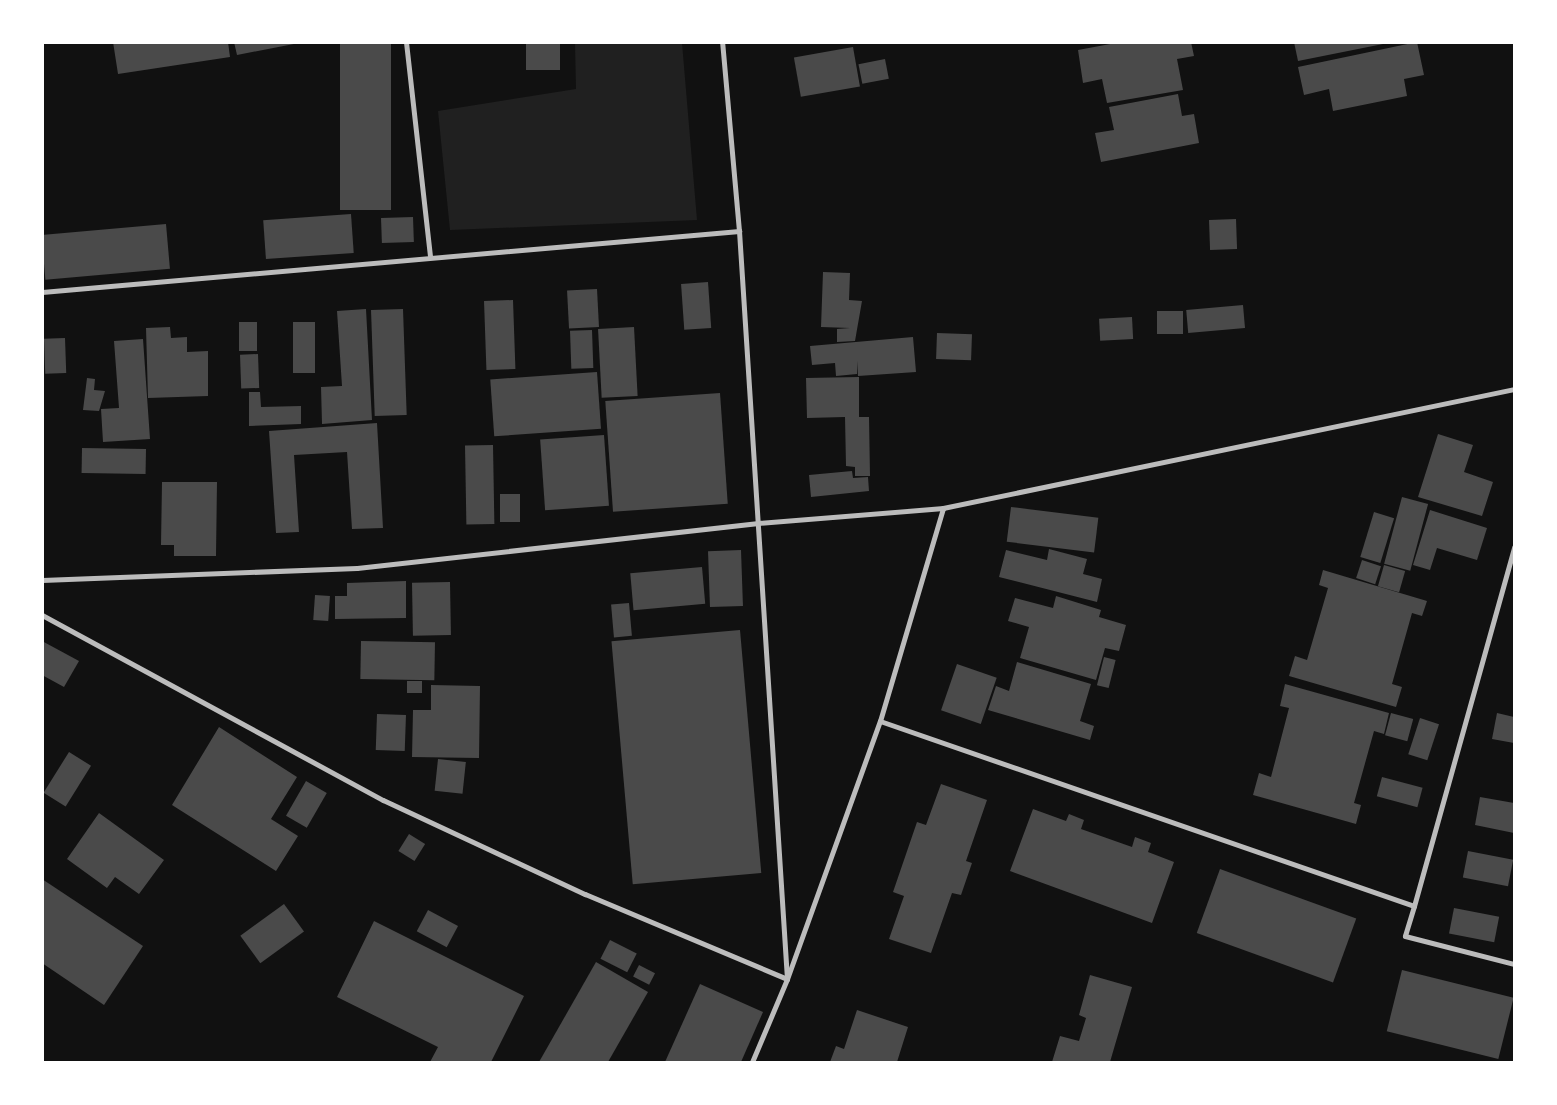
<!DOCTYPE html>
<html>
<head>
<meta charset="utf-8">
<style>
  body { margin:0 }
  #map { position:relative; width:1557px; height:1105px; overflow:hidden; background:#111; font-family:Overpass,sans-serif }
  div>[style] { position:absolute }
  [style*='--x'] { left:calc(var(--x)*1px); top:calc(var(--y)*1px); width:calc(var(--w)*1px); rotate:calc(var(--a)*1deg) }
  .green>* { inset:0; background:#202020 }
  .building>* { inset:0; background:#4a4a4a; transform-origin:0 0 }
  .minor>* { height:5px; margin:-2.5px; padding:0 2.5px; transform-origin:2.5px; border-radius:2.5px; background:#bcbcbc }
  span { translate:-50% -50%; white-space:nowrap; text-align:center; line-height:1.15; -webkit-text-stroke:5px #fff; paint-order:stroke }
  .frame { position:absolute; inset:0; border:44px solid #fff; pointer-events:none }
</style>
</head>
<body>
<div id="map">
  <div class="green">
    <div style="clip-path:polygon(575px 43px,682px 43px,697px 220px,450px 230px,438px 111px,576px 89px)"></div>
  </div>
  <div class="building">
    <div style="clip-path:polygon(113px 42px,228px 42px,230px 57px,118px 74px)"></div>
    <div style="clip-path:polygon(234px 42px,299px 42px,299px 43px,237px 55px)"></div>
    <div style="left:340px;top:42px;width:51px;height:168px"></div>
    <div style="left:526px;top:42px;width:34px;height:28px"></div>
    <div style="clip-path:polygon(1121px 42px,1191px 42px,1194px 56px,1177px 59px,1183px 90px,1107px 103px,1102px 79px,1083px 83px,1078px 50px)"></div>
    <div style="clip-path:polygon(1294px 42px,1388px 42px,1388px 43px,1298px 61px)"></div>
    <div style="clip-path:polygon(1417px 42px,1424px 75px,1404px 79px,1407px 96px,1333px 111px,1329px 89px,1304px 95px,1298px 67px)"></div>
    <div style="left:853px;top:47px;width:40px;height:60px;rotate:80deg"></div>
    <div style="left:885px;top:59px;width:20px;height:27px;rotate:79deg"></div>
    <div style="clip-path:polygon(1178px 94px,1182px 116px,1194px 114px,1199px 143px,1101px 162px,1095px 133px,1114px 130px,1109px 107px)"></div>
    <div style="left:351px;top:214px;width:39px;height:88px;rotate:86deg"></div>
    <div style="left:413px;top:217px;width:25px;height:32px;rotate:88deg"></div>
    <div style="left:1236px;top:219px;width:30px;height:27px;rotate:88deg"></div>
    <div style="left:166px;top:224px;width:45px;height:125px;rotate:85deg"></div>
    <div style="clip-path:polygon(823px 272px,850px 273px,849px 300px,862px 301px,855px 341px,837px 342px,837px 329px,850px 328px,821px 327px)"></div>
    <div style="left:708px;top:282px;width:46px;height:27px;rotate:86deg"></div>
    <div style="left:597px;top:289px;width:38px;height:30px;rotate:87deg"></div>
    <div style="left:513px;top:300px;width:69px;height:29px;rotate:88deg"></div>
    <div style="left:1243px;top:305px;width:23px;height:57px;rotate:85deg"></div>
    <div style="clip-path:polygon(366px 309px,372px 420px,322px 424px,321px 387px,342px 386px,337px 311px)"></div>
    <div style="left:403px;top:309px;width:106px;height:32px;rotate:88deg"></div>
    <div style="left:1183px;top:311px;width:23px;height:26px;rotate:90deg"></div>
    <div style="left:1132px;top:317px;width:22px;height:33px;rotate:87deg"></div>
    <div style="left:257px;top:322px;width:29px;height:18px;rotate:90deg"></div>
    <div style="left:293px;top:322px;width:22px;height:51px"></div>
    <div style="clip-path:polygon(170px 327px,171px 338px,187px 337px,187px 352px,208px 351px,208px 396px,148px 398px,146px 328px)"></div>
    <div style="left:634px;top:327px;width:69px;height:36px;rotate:87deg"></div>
    <div style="left:592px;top:330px;width:38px;height:22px;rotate:88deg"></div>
    <div style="left:937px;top:333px;width:35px;height:26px;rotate:2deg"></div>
    <div style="clip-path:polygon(913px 337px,916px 372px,858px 376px,857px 361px,857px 374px,836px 376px,835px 363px,812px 365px,810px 346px)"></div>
    <div style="left:65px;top:338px;width:35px;height:21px;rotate:88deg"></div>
    <div style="clip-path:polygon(143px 339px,150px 439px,103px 442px,101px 409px,119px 408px,114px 341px)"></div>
    <div style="left:258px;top:354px;width:34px;height:18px;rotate:88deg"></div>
    <div style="left:597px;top:372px;width:57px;height:107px;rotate:86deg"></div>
    <div style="clip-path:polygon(859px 377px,859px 417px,869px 417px,870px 476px,855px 476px,855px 467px,846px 466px,845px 417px,807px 418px,806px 378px)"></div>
    <div style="clip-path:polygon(87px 378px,95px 379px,94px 390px,105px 391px,99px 411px,83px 410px)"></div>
    <div style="clip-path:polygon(249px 392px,260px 392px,261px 407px,301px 406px,301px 424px,249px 426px)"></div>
    <div style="left:720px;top:393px;width:111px;height:115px;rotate:86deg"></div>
    <div style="clip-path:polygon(377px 423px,383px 528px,352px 529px,347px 452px,294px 455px,299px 532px,276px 533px,269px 431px)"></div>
    <div style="clip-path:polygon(1438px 434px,1473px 445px,1464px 472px,1493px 482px,1482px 516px,1418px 497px)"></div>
    <div style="left:604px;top:435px;width:71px;height:64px;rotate:86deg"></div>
    <div style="left:493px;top:445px;width:79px;height:28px;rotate:89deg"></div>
    <div style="left:82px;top:448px;width:64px;height:25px;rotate:1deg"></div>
    <div style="clip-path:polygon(852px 471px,853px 478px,868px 477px,869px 491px,811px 497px,809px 475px)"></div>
    <div style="clip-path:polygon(162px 482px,217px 482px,216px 556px,174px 556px,174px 545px,161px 545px)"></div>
    <div style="left:500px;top:494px;width:20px;height:28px"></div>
    <div style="left:1402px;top:497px;width:27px;height:69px;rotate:15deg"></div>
    <div style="left:1011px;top:507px;width:88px;height:35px;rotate:7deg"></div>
    <div style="clip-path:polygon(1430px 510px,1487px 528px,1477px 560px,1437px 548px,1430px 570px,1413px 565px)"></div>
    <div style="left:1374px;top:512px;width:21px;height:47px;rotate:17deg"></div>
    <div style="clip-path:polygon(1049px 549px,1087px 559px,1083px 574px,1102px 579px,1097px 602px,999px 577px,1006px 550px,1047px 560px)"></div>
    <div style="left:741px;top:550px;width:56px;height:33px;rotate:88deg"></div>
    <div style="left:1362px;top:560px;width:20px;height:19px;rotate:18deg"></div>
    <div style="left:1384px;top:565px;width:22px;height:22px;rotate:16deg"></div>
    <div style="left:702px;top:567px;width:37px;height:72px;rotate:85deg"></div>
    <div style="clip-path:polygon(1323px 570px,1427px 601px,1422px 616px,1412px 613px,1392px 684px,1402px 687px,1396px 707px,1289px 676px,1295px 656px,1307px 660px,1328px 588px,1319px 585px)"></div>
    <div style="clip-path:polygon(406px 581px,406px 618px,335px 619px,335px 596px,347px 596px,347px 583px)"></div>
    <div style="left:450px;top:582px;width:53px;height:38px;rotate:89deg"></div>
    <div style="left:315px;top:595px;width:15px;height:25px;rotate:4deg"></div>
    <div style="clip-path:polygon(1056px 596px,1101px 610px,1099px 617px,1126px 625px,1119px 651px,1105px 648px,1096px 680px,1020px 658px,1029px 627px,1008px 621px,1015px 598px,1053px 608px)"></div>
    <div style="left:629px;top:603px;width:33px;height:18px;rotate:85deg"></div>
    <div style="left:740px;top:630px;width:244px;height:129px;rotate:85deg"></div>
    <div style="clip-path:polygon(42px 641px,79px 661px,64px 687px,42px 675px)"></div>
    <div style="left:361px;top:641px;width:74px;height:38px;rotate:1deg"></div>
    <div style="left:1104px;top:657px;width:12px;height:29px;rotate:14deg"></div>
    <div style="clip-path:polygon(1017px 662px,1091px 684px,1080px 721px,1094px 726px,1090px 740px,988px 710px,996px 686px,1009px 691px)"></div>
    <div style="left:957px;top:664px;width:42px;height:49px;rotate:19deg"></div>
    <div style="left:407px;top:681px;width:15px;height:12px"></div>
    <div style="clip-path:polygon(1285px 684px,1389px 713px,1384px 734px,1374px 731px,1354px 803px,1361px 805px,1356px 824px,1253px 795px,1259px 773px,1271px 777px,1289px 708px,1280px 706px)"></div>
    <div style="clip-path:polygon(431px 685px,480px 686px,479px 758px,412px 757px,413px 710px,431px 710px)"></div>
    <div style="left:1391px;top:713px;width:23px;height:23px;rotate:15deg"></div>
    <div style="clip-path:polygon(1497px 713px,1514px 717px,1514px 743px,1492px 739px)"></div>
    <div style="left:377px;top:714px;width:29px;height:36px;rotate:2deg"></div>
    <div style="left:1420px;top:718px;width:20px;height:38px;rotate:18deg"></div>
    <div style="clip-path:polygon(219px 727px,297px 777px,271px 819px,298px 836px,276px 871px,172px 805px)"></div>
    <div style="left:69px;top:752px;width:26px;height:48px;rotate:32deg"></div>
    <div style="left:438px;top:759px;width:28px;height:32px;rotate:6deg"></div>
    <div style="left:1382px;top:777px;width:42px;height:20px;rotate:15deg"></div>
    <div style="left:306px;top:781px;width:24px;height:40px;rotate:30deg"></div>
    <div style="clip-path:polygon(941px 784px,987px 800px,966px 861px,972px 863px,961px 895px,952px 893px,931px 953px,889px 939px,904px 896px,893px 892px,917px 822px,926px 825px)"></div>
    <div style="clip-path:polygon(1480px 797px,1514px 803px,1514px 833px,1475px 825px)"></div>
    <div style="clip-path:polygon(1033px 809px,1066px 821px,1069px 814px,1084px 820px,1081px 829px,1132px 847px,1135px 837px,1151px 843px,1148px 852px,1174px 862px,1152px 923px,1010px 871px)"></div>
    <div style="clip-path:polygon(99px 813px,164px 860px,139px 894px,115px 877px,107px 888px,67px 859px)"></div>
    <div style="left:409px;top:834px;width:19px;height:20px;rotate:32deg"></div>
    <div style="left:1468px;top:851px;width:46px;height:27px;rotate:11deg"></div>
    <div style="left:1220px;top:869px;width:145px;height:68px;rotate:20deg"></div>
    <div style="clip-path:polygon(42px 879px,143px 946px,104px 1005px,42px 963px)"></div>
    <div style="left:284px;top:904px;width:34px;height:54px;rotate:54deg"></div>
    <div style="left:1454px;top:908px;width:46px;height:26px;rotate:11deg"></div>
    <div style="left:428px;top:910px;width:34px;height:24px;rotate:28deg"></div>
    <div style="clip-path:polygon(374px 921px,524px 996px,491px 1062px,430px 1062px,438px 1047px,337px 997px)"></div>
    <div style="left:610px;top:940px;width:30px;height:21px;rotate:27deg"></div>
    <div style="clip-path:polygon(596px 962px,648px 992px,608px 1062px,539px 1062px)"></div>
    <div style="left:639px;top:965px;width:18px;height:13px;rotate:27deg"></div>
    <div style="left:1402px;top:970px;width:115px;height:63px;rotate:14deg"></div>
    <div style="clip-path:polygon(1090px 975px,1132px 987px,1110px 1062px,1052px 1062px,1060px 1036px,1079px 1041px,1086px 1018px,1079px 1015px)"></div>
    <div style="clip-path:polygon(700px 984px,763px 1012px,741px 1062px,665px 1062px)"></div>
    <div style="clip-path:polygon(857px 1010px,908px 1027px,897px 1062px,830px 1062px,836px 1046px,844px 1049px)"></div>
  </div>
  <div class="minor">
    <div style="--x:406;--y:42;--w:215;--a:83.6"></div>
    <div style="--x:42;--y:292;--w:700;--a:-5"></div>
    <div style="--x:42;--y:580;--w:315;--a:-2.2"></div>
    <div style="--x:357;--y:568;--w:404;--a:-6.4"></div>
    <div style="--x:758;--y:523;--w:186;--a:-4.6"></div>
    <div style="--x:943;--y:508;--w:583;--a:-11.77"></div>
    <div style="--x:42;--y:615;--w:388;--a:28.5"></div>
    <div style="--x:383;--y:800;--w:223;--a:25"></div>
    <div style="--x:585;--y:894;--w:219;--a:22.8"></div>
    <div style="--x:787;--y:979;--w:750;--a:-93.67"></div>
    <div style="--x:739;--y:231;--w:190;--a:-95.1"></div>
    <div style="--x:880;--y:721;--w:565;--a:19.11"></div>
    <div style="--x:1414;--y:906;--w:31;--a:107"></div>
    <div style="--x:1405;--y:936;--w:113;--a:14.4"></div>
    <div style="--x:1414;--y:906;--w:373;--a:-74.4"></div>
    <div style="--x:752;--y:1062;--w:90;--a:-67.1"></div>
    <div style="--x:787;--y:979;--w:274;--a:-70.2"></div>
    <div style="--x:880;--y:721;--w:222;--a:-73.5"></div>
  </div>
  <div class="frame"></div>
</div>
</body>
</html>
